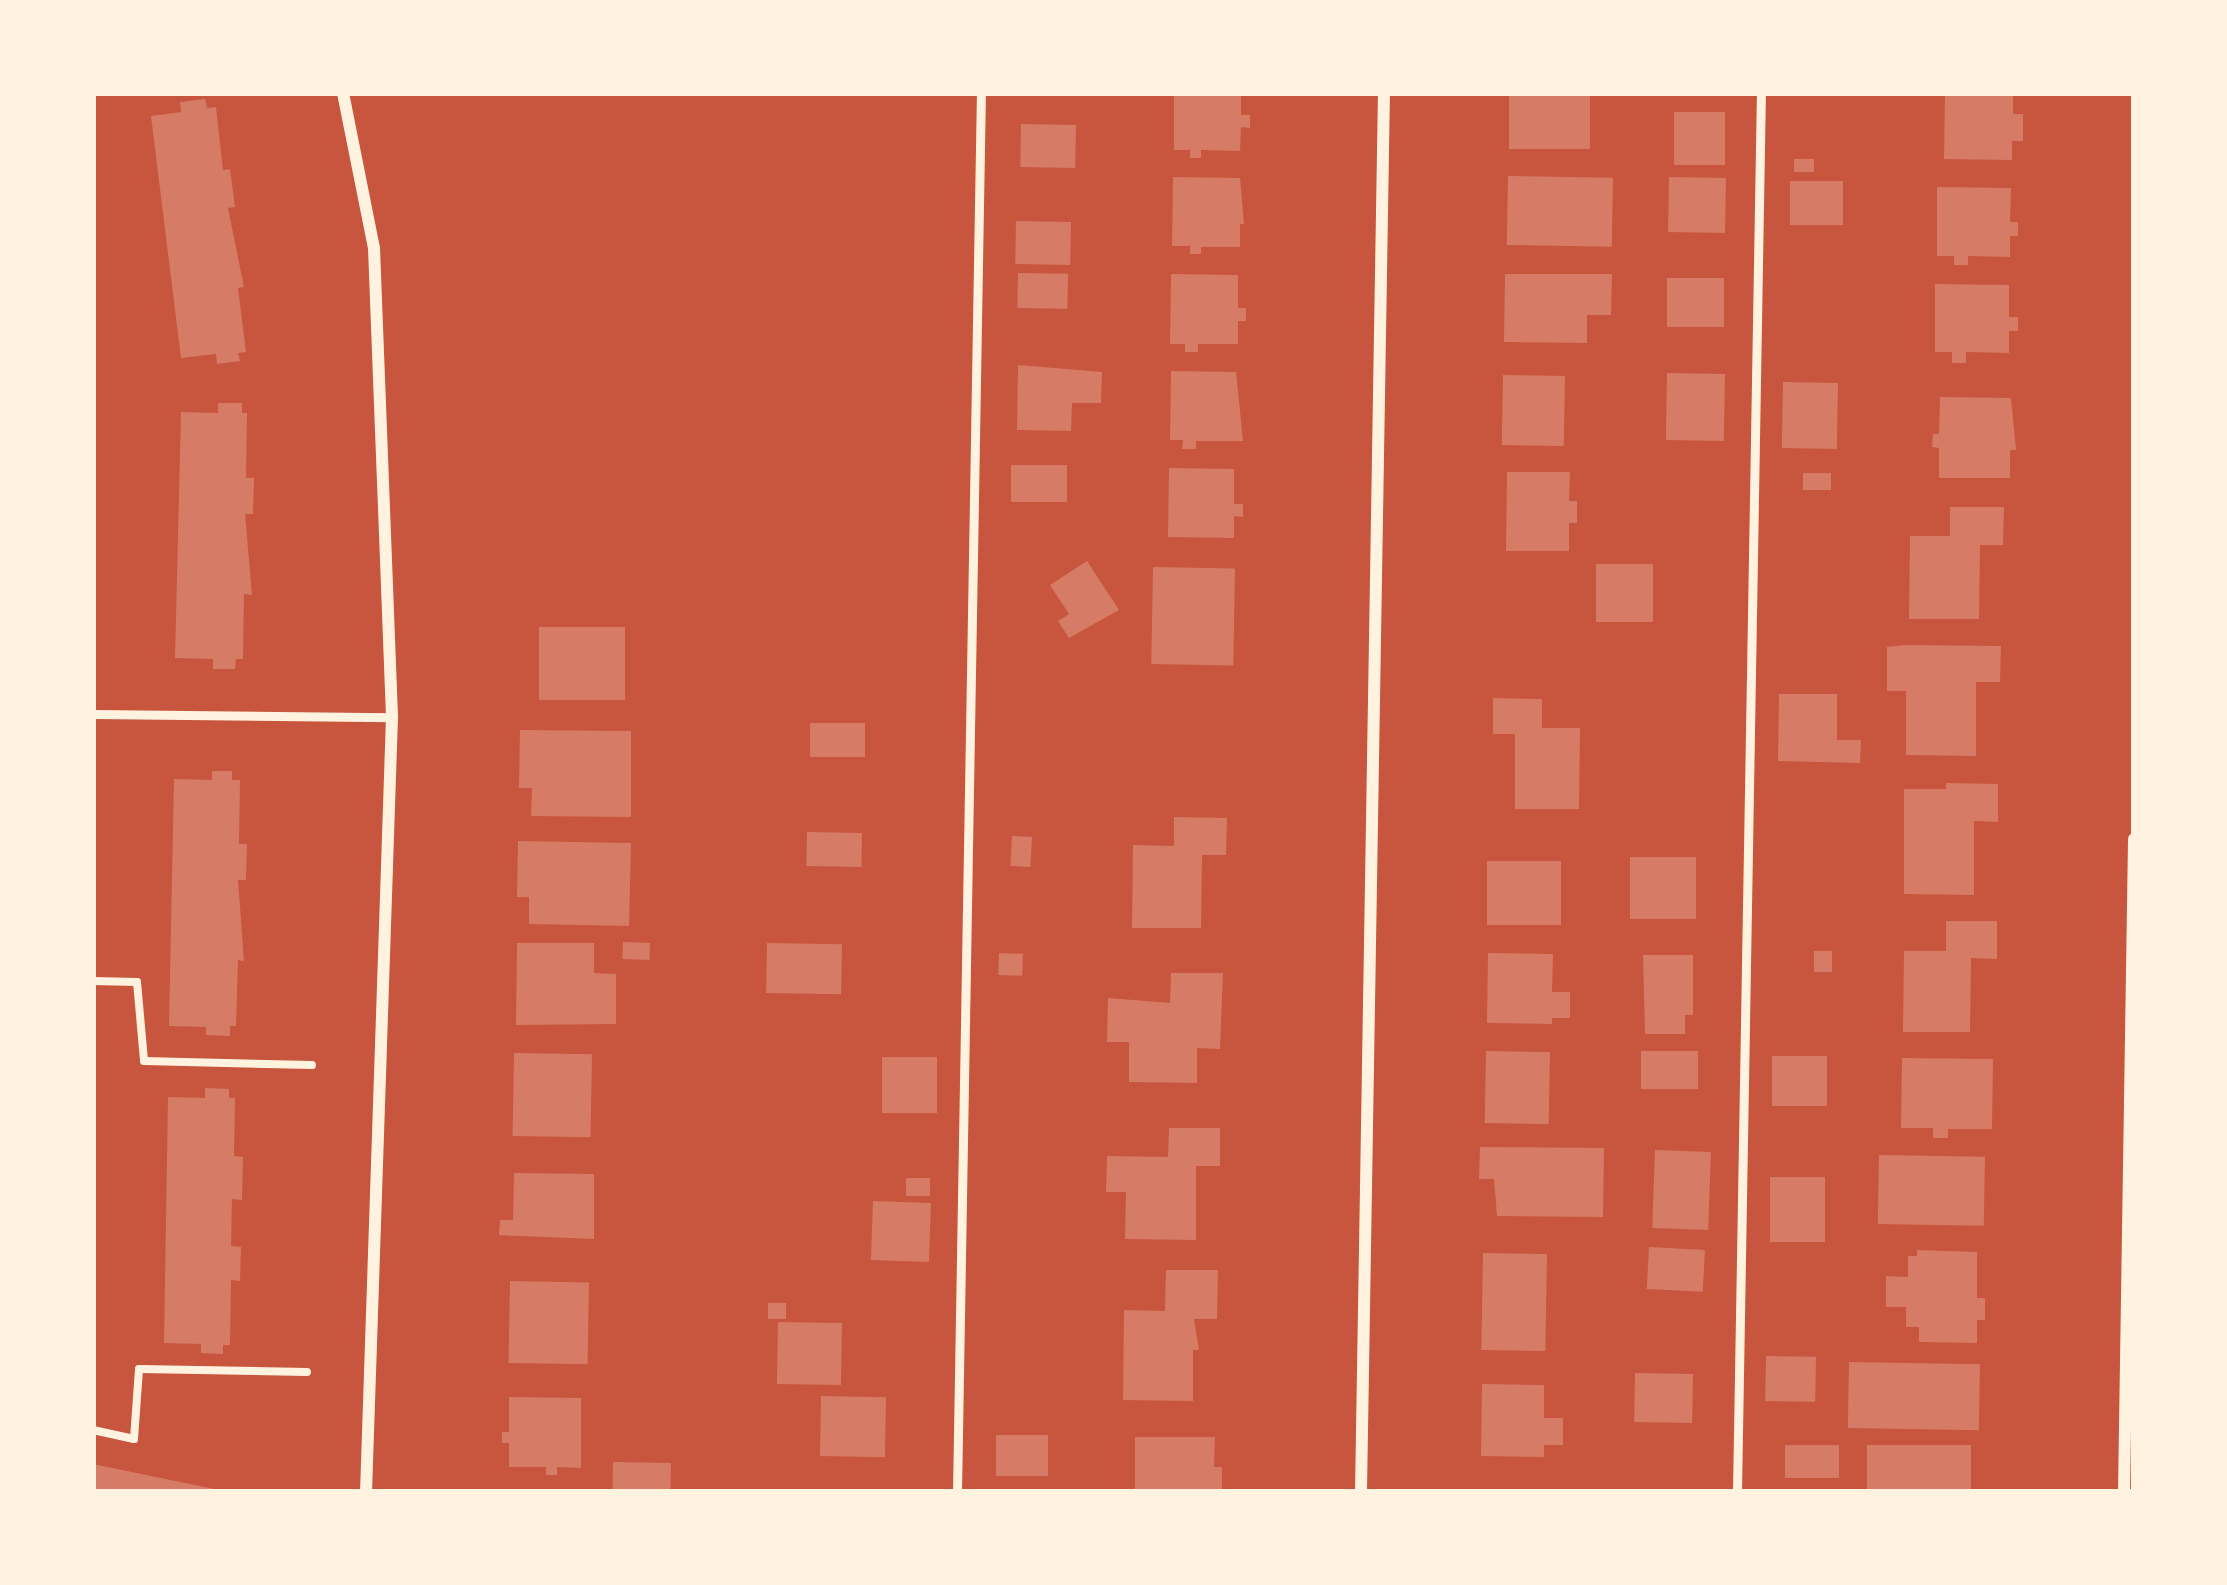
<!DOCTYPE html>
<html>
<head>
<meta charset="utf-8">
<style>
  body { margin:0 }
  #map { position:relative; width:2227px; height:1585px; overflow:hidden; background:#c8553d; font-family:Arial,sans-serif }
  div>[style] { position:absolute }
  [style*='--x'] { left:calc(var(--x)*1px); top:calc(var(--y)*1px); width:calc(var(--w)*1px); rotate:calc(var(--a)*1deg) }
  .building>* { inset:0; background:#d67c66; transform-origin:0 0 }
  .path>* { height:8px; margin:-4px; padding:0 4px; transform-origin:4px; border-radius:4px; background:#fff3e0 }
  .service>* { height:9px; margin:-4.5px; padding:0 4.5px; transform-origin:4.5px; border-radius:4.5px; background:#fff3e0 }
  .minor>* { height:12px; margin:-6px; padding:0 6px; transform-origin:6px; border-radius:6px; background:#fff3e0 }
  span { translate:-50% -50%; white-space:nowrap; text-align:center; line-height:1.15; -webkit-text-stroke:12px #fff3e0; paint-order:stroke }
  .frame { position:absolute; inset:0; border:96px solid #fff3e0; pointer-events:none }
</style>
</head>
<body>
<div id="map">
  <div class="building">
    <div style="clip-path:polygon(1174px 93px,1241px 93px,1241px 115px,1250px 115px,1250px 128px,1241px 127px,1240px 151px,1201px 150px,1201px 158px,1190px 158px,1190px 150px,1174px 150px)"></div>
    <div style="left:1509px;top:93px;width:81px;height:56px"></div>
    <div style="clip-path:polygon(1945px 93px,2013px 93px,2013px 114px,2023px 114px,2023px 141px,2012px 141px,2012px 160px,1944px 159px)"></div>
    <div style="clip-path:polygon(205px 99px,207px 108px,216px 107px,223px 170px,230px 169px,235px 207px,228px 208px,244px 287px,238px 288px,246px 352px,238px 353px,240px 361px,217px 364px,216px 354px,181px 358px,151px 116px,181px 112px,180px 102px)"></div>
    <div style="left:1674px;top:112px;width:51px;height:53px"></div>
    <div style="left:1021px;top:124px;width:55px;height:43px;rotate:1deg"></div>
    <div style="left:1794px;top:159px;width:20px;height:13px"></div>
    <div style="left:1508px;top:176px;width:105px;height:69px;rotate:1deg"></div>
    <div style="clip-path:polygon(1173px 177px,1240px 178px,1244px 224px,1240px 224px,1240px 247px,1201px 247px,1201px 254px,1190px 254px,1190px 246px,1172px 246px)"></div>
    <div style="left:1669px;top:177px;width:57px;height:55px;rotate:1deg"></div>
    <div style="left:1790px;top:181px;width:53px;height:44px"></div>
    <div style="clip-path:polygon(1937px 187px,2011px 188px,2010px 222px,2018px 222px,2018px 236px,2010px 236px,2010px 257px,1968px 256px,1968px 265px,1954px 265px,1954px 256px,1937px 256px)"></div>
    <div style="left:1016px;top:221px;width:55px;height:43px;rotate:1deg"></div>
    <div style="left:1018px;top:273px;width:50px;height:35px;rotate:1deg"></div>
    <div style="clip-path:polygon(1171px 274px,1238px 275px,1238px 308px,1246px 308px,1246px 321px,1238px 321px,1238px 344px,1198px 344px,1198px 352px,1185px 352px,1185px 344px,1170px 344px)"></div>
    <div style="clip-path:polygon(1505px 274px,1612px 274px,1611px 315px,1587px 315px,1587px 343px,1504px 342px)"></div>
    <div style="left:1667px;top:278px;width:57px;height:49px"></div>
    <div style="clip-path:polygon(1935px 284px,2009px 285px,2009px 317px,2018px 317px,2018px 331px,2009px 331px,2009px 353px,1966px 352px,1966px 363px,1952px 363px,1952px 352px,1935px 352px)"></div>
    <div style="clip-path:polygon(1018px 365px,1102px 372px,1101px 403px,1072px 403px,1071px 431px,1017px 430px)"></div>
    <div style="clip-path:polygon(1171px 371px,1236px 372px,1243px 441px,1196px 441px,1196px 449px,1182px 449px,1183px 440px,1170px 440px)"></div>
    <div style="left:1667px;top:373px;width:58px;height:67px;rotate:1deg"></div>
    <div style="left:1503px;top:375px;width:62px;height:70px;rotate:1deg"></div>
    <div style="left:1783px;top:382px;width:55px;height:66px;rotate:1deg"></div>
    <div style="clip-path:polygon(1940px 397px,2011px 398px,2016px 450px,2010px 450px,2010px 478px,1939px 478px,1939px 448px,1932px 447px,1933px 434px,1939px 434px)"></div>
    <div style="clip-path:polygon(218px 403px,242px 403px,242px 413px,247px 413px,246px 478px,254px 478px,253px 514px,245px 514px,252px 595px,244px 594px,243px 659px,236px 659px,235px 669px,213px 669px,213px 659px,175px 658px,181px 412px,218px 413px)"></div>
    <div style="left:1011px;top:465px;width:56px;height:37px"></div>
    <div style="clip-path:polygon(1169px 468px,1234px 469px,1234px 504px,1243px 504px,1243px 517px,1234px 516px,1234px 538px,1168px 537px)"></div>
    <div style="clip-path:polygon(1507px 472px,1570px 472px,1569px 501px,1577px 501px,1577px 523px,1569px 523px,1569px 551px,1506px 551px)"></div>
    <div style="left:1803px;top:473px;width:28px;height:17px"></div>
    <div style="clip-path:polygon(1950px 507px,2004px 507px,2003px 545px,1980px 545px,1979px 619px,1909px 619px,1910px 536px,1950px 536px)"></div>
    <div style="clip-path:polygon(1087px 561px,1119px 610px,1069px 638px,1058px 621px,1069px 614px,1050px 585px)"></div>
    <div style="left:1596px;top:564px;width:57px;height:58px"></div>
    <div style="left:1153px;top:567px;width:82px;height:97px;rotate:1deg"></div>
    <div style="left:539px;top:627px;width:86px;height:73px"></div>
    <div style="clip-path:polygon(1906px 645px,2001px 646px,2000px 682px,1976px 682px,1976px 756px,1906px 755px,1906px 691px,1887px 691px,1887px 647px)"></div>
    <div style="clip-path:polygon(1779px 694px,1837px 694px,1837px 740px,1861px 740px,1860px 763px,1778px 761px)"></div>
    <div style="clip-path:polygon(1493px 698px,1542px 699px,1542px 728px,1580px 728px,1579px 809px,1515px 809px,1515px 734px,1493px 734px)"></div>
    <div style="left:810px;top:723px;width:55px;height:34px"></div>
    <div style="clip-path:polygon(520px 730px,631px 731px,631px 817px,531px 816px,532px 788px,519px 788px)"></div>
    <div style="clip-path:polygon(212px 771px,232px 771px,232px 780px,240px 780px,239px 844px,247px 844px,246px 880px,238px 880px,244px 961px,238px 960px,236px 1026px,230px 1026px,230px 1036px,206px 1035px,206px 1027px,169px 1026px,174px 779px,212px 780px)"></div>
    <div style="clip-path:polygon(1946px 783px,1998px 784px,1998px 822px,1974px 821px,1974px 895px,1904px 894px,1904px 789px,1946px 789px)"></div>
    <div style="clip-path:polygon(1174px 817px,1227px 818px,1226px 855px,1202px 855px,1201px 928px,1132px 928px,1133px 845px,1174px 846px)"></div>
    <div style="left:807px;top:832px;width:55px;height:34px;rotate:1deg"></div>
    <div style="left:1012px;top:836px;width:20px;height:30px;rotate:3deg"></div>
    <div style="clip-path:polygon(518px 841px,631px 843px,629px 926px,529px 924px,529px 897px,517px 897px)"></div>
    <div style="left:1630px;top:857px;width:66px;height:62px"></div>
    <div style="left:1487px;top:861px;width:74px;height:64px"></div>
    <div style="clip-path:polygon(1946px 921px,1997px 921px,1997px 959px,1971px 958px,1970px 1032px,1903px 1032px,1904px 951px,1946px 951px)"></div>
    <div style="left:623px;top:942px;width:27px;height:17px;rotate:2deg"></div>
    <div style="clip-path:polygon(517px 943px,594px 943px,594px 973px,616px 974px,616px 1024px,516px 1025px)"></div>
    <div style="left:767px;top:943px;width:75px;height:50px;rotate:1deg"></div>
    <div style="left:1814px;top:951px;width:18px;height:21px"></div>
    <div style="left:999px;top:953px;width:24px;height:22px;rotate:2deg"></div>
    <div style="clip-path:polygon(1488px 953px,1553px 954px,1552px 992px,1570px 992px,1570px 1018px,1552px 1018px,1552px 1024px,1487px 1023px)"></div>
    <div style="clip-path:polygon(1643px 955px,1693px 955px,1693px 1015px,1685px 1015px,1685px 1034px,1645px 1034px)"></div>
    <div style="clip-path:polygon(1171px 973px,1223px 973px,1220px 1049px,1197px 1048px,1197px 1083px,1129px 1082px,1129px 1042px,1107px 1042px,1108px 998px,1170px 1003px)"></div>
    <div style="left:1486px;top:1051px;width:64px;height:72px;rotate:1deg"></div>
    <div style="left:1641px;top:1051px;width:57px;height:38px"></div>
    <div style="left:514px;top:1053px;width:78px;height:83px;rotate:1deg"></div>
    <div style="left:1772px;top:1056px;width:55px;height:50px"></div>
    <div style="left:882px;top:1057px;width:55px;height:56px"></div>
    <div style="clip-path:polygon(1902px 1058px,1993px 1059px,1992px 1129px,1948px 1129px,1948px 1138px,1933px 1138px,1933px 1128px,1901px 1128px)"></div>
    <div style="clip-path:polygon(205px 1088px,229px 1089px,229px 1098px,235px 1098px,234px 1156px,243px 1157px,242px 1200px,232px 1199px,231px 1246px,241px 1247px,240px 1281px,231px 1280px,230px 1345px,223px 1345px,223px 1354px,201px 1353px,201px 1344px,164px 1343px,168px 1097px,205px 1098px)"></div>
    <div style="clip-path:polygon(1169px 1128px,1220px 1128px,1220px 1166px,1196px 1166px,1196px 1240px,1125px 1239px,1126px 1192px,1106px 1192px,1107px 1156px,1168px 1157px)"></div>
    <div style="clip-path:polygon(1480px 1147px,1604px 1148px,1603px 1217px,1497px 1216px,1494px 1179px,1479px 1179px)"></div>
    <div style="left:1655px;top:1150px;width:56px;height:78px;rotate:2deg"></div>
    <div style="left:1879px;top:1155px;width:106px;height:69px;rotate:1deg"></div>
    <div style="clip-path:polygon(514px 1173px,594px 1174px,594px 1239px,499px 1235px,500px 1220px,513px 1220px)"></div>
    <div style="left:1770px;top:1177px;width:55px;height:65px"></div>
    <div style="left:906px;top:1178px;width:24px;height:18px"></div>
    <div style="left:873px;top:1201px;width:58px;height:59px;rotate:2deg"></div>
    <div style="left:1649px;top:1247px;width:56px;height:42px;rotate:3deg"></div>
    <div style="clip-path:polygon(1917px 1250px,1977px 1252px,1977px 1298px,1985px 1298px,1985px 1320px,1977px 1320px,1977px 1343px,1919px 1342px,1919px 1327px,1906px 1327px,1906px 1307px,1886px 1307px,1886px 1276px,1908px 1277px,1908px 1256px,1917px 1256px)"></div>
    <div style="left:1483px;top:1253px;width:64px;height:97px;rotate:1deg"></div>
    <div style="clip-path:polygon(1166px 1270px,1218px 1270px,1217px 1319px,1194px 1319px,1199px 1350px,1193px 1350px,1193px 1401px,1123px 1400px,1124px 1310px,1165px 1311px)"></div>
    <div style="left:510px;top:1281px;width:79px;height:82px;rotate:1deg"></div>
    <div style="left:768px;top:1303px;width:18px;height:16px"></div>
    <div style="left:778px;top:1322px;width:64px;height:62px;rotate:1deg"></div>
    <div style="left:1766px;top:1356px;width:50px;height:45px;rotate:1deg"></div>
    <div style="left:1849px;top:1362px;width:131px;height:66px;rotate:1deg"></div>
    <div style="left:1635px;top:1373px;width:58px;height:49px;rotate:1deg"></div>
    <div style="clip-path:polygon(1482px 1384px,1544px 1385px,1544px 1418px,1563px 1418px,1563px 1445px,1544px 1445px,1544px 1457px,1481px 1456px)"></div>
    <div style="left:821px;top:1396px;width:65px;height:60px;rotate:1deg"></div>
    <div style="clip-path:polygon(509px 1397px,581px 1398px,581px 1468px,557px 1467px,557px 1475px,546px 1475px,546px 1467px,509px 1467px,509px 1443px,502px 1443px,502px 1432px,509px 1432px)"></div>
    <div style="left:996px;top:1435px;width:52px;height:41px"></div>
    <div style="clip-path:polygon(1135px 1437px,1215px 1437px,1214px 1467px,1222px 1467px,1222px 1492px,1135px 1492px)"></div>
    <div style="left:1785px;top:1445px;width:54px;height:33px"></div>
    <div style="left:1867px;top:1445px;width:104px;height:47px"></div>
    <div style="left:613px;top:1462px;width:58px;height:30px;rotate:1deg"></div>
    <div style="clip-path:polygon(93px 1464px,219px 1490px,219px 1492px,93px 1492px)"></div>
  </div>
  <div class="path">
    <div style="--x:93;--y:981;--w:44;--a:1.3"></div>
    <div style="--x:137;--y:982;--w:79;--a:84.9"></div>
    <div style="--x:144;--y:1061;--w:168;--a:1.4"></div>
    <div style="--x:93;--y:1430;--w:42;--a:12.4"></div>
    <div style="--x:134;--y:1439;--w:70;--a:-85.9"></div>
    <div style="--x:139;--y:1369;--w:168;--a:1"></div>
  </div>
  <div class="service">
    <div style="--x:93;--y:714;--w:299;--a:0.6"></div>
    <div style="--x:957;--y:1492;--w:1399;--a:-89.02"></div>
    <div style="--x:1737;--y:1492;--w:1399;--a:-89.02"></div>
  </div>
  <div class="minor">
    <div style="--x:343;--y:93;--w:158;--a:78.7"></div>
    <div style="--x:374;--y:248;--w:469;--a:87.8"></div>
    <div style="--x:392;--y:717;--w:775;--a:91.92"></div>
    <div style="--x:1361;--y:1492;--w:1399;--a:-89.06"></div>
    <div style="--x:2124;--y:1492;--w:653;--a:-89.12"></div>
  </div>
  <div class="frame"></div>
</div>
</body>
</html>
